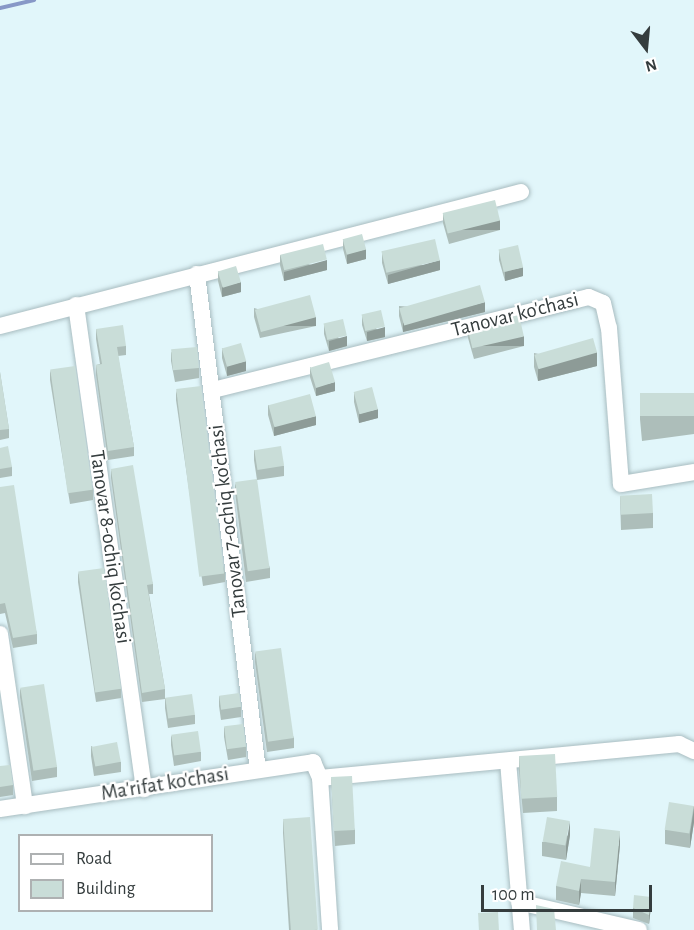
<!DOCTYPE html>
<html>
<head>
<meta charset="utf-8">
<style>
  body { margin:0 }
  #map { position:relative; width:694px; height:930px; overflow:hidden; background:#e1f6fa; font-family:"Alegreya Sans",sans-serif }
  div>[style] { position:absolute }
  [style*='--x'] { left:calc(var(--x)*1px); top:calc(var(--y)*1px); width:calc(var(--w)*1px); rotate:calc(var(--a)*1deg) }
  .stream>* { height:4px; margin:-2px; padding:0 2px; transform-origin:2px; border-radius:2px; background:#8798c7 }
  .roads { filter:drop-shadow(0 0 2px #a8bcc0) drop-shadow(0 0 2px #a8bcc0) }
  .minor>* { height:16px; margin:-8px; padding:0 8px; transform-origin:8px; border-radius:8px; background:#fff }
  .wall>* { inset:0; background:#adbeba }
  .shaded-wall>* { inset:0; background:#8d9b97; transform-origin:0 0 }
  .building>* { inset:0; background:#c9ddd8; transform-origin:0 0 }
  span { translate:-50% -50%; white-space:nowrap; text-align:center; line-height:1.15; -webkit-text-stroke:4.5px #fff; paint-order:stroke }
  .street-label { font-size:21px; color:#353d3e }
  .legend { position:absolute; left:18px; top:834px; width:195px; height:78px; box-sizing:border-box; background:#fff; border:2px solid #aeb1b2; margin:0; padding:8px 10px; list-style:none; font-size:18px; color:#353d3e }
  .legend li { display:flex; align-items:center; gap:12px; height:30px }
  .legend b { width:30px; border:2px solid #aeb1b2 }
  .north { position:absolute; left:616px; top:18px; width:60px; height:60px; -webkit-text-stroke:4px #fff; paint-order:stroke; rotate:164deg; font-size:16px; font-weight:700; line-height:24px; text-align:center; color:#353d3e }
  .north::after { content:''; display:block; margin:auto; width:21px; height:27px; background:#353d3e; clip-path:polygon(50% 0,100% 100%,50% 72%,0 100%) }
  .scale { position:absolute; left:481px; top:885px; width:171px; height:27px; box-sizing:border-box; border:3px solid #353d3e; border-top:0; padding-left:8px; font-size:18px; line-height:21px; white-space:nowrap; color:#353d3e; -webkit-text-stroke:4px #fff; paint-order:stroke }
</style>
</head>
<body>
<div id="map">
  <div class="stream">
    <div style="--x:0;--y:8;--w:35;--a:-13"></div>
  </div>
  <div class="roads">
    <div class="minor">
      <div style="--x:197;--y:274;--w:498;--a:83"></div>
      <div style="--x:76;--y:305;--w:489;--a:82"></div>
      <div style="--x:0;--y:326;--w:538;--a:-14.42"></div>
      <div style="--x:213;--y:390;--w:387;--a:-13.9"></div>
      <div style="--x:589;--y:297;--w:15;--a:23"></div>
      <div style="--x:603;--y:303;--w:26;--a:77"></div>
      <div style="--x:609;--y:328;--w:156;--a:85.6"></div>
      <div style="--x:621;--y:484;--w:74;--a:-9.3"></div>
      <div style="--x:0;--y:634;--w:174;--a:81.7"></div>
      <div style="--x:508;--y:761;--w:170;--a:85.3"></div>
      <div style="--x:320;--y:778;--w:361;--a:-5.4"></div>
      <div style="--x:679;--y:744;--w:17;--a:25"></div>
      <div style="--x:0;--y:809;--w:317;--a:-8.5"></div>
      <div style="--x:313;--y:762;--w:17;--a:66"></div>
      <div style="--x:320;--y:778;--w:152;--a:86.2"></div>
      <div style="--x:519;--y:902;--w:123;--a:13.1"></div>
    </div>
  </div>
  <div class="wall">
    <div style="clip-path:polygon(443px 213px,500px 230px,449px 244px,443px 223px)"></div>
    <div style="clip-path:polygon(343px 239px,366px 259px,347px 264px,343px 249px)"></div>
    <div style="clip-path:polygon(499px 250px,523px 276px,505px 281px,499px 260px)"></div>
    <div style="clip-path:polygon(382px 253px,440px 270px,388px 284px,382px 263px)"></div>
    <div style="clip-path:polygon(280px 255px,327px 270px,284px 281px,280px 265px)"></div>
    <div style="clip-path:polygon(218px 271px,241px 292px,222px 297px,218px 281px)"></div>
    <div style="clip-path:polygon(399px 306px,485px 312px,403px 332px,399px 316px)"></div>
    <div style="clip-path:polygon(254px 308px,316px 326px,260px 338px,254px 317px)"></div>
    <div style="clip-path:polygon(362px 315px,385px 337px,367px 341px,362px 325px)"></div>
    <div style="clip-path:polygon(324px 324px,347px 346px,329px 351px,324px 334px)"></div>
    <div style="clip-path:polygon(468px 328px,524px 346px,474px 359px,468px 338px)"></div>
    <div style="clip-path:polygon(96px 329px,126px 346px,126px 355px,118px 356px,134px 447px,134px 456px,108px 460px,96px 375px,96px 365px,100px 364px,96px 339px)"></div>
    <div style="clip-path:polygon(222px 348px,246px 371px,227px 376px,222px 358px)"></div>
    <div style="clip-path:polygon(171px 352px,199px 368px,199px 378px,175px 382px,171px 361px)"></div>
    <div style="clip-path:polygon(534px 353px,597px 366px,538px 381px,534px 367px)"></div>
    <div style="clip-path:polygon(310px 367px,335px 391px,316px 396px,310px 377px)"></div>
    <div style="clip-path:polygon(50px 370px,93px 490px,93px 500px,70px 504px,50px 380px)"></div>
    <div style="clip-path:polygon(0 372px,9px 429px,9px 438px,0 440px)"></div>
    <div style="clip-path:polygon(176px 390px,225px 573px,225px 582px,203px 586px,176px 400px)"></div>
    <div style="clip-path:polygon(354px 392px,378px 418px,359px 423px,354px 402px)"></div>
    <div style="clip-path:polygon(694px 393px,694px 434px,642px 441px,640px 419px,640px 400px)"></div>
    <div style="clip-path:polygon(268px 405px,316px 425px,274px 436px,268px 415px)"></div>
    <div style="clip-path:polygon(0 448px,12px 467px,12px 476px,0 478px)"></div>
    <div style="clip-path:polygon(254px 450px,284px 466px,284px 476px,257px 480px,254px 460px)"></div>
    <div style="clip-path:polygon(111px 469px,153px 584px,153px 594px,149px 594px,165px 689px,165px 699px,142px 702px,111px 478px)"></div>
    <div style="clip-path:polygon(235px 483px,270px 568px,270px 578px,246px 582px,235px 492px)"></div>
    <div style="clip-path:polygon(0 487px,37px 634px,37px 644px,13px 648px,5px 613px,0 614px)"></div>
    <div style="clip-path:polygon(620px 496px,653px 513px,653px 528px,621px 530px)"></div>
    <div style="clip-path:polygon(78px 572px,121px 689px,121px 698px,96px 702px,78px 582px)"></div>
    <div style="clip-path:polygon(255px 652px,294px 738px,294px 748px,267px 752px,255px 662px)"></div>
    <div style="clip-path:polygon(20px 688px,57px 767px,57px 777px,32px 781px,20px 697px)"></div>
    <div style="clip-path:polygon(219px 696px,241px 707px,241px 717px,221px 720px,219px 706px)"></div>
    <div style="clip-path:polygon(165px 698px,195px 715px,195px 724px,168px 728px,165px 708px)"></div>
    <div style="clip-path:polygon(224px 727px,246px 747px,246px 757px,228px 760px,224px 737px)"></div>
    <div style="clip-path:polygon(171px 736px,201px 752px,201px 761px,174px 766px,171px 745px)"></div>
    <div style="clip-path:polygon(91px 746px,121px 762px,121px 772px,94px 776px,91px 756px)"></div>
    <div style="clip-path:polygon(519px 756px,557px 797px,557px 811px,523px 813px,519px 771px)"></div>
    <div style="clip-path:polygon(0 766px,13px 785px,13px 795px,0 797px)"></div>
    <div style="clip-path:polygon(331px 777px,355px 830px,355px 844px,335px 846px)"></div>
    <div style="clip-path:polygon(694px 806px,694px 822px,690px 848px,665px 844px,665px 830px)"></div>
    <div style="clip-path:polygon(283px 819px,317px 930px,289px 930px,283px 833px)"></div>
    <div style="clip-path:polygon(570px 835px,566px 860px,542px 856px,542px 842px)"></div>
    <div style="clip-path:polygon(620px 845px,615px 896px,581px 893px,579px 905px,556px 900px,556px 886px,590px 867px)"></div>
    <div style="clip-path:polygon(651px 906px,649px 924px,633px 918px,633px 908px)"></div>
  </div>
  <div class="shaded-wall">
    <div style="left:500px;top:220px;width:10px;height:53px;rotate:90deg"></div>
    <div style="clip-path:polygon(366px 249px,366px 259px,347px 264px,347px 254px)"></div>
    <div style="clip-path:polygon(327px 260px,327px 270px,284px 281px,284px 272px)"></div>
    <div style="clip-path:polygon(440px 260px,440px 270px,388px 284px,388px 275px)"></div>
    <div style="clip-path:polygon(523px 267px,523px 276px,505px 281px,505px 272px)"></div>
    <div style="clip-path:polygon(241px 282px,241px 292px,222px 297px,222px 287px)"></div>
    <div style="clip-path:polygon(485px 302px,485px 312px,403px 332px,403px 323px)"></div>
    <div style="left:316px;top:317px;width:9px;height:57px;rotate:90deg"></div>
    <div style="clip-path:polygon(385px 327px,385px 337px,367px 341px,367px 332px)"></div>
    <div style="clip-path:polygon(347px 336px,347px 346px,329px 351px,329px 341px)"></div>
    <div style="left:524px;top:336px;width:10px;height:52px;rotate:90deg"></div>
    <div style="clip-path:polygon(597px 352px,597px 366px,538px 381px,538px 366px)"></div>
    <div style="clip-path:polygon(246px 361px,246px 371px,227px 376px,227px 366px)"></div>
    <div style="clip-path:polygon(335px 382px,335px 391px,316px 396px,316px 387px)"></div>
    <div style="clip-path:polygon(378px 409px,378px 418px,359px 423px,359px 414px)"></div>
    <div style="clip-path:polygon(316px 416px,316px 425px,274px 436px,274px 426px)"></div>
    <div style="clip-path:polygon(694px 808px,694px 822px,690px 848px,690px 834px)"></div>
    <div style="clip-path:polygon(570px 821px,570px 835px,566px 860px,566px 846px)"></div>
    <div style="clip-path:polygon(620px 831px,620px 845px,615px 896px,615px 882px)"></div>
    <div style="clip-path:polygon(581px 879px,581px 893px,579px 905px,579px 891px)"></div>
    <div style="clip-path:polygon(651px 897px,651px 906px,649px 924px,649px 915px)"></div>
  </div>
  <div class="building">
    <div style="left:495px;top:200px;width:21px;height:54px;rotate:76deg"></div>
    <div style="left:362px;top:234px;width:16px;height:20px;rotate:75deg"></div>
    <div style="left:435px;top:239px;width:22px;height:55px;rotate:77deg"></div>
    <div style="left:323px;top:244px;width:16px;height:44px;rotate:76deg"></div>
    <div style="left:518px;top:245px;width:23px;height:20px;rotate:77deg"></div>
    <div style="left:236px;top:266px;width:17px;height:19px;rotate:73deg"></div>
    <div style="left:480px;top:285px;width:18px;height:84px;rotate:74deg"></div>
    <div style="left:310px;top:295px;width:23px;height:57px;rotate:75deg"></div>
    <div style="left:381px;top:310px;width:17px;height:20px;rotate:77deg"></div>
    <div style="left:519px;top:315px;width:22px;height:53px;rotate:77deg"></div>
    <div style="left:343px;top:319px;width:17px;height:20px;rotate:77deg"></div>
    <div style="clip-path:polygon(123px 325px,126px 346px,117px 347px,134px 447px,108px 451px,96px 365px,102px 364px,96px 329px)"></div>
    <div style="left:593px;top:338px;width:15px;height:61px;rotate:74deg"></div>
    <div style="left:241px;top:343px;width:19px;height:20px;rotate:74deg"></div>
    <div style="left:197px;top:347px;width:21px;height:26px;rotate:85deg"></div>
    <div style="left:329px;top:362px;width:21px;height:20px;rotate:73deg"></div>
    <div style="left:75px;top:366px;width:125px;height:25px;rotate:82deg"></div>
    <div style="clip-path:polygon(0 372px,9px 429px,0 430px)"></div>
    <div style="left:201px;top:386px;width:189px;height:25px;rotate:83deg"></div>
    <div style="left:372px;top:387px;width:23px;height:19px;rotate:75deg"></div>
    <div style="left:694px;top:393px;width:23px;height:54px;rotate:90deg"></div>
    <div style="left:310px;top:394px;width:23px;height:43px;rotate:75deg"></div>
    <div style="clip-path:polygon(8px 446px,12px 467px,0 469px,0 448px)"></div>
    <div style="left:281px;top:446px;width:20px;height:27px;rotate:81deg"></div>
    <div style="clip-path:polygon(133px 465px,153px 584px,147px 585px,165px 689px,142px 693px,111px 469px)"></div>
    <div style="left:257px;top:479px;width:90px;height:22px;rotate:82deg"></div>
    <div style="clip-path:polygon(14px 485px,37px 634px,13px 638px,5px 603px,0 604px,0 487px)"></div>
    <div style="left:652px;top:494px;width:19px;height:32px;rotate:87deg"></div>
    <div style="left:104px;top:568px;width:122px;height:26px;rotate:82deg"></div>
    <div style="left:281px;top:648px;width:91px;height:26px;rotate:82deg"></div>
    <div style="left:44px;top:684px;width:84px;height:24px;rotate:81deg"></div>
    <div style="left:239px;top:693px;width:14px;height:20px;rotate:82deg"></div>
    <div style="left:192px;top:694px;width:21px;height:27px;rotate:82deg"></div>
    <div style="left:243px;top:724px;width:23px;height:19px;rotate:83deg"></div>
    <div style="left:198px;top:731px;width:21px;height:27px;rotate:82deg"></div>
    <div style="left:117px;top:742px;width:20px;height:26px;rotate:79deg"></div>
    <div style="left:555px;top:754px;width:43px;height:36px;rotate:87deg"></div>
    <div style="clip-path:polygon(10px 765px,13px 785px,0 787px,0 766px)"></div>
    <div style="left:352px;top:776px;width:54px;height:21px;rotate:87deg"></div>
    <div style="left:669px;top:802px;width:25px;height:28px;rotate:9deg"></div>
    <div style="left:310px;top:817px;width:113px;height:27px;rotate:86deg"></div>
    <div style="left:547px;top:817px;width:23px;height:25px;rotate:10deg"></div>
    <div style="clip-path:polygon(594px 828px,620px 831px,615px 882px,581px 879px,579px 891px,556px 886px,561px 861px,590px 867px)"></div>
    <div style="clip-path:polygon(634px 895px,651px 897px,649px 915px,633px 908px)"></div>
    <div style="clip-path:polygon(536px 905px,554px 909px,556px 930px,537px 930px)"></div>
    <div style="left:498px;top:912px;width:18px;height:20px;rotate:87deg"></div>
  </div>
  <div class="street-label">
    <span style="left:515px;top:315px;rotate:-14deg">Tanovar ko'chasi</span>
    <span style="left:228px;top:521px;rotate:-97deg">Tanovar 7-ochiq ko'chasi</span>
    <span style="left:110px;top:547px;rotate:82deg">Tanovar 8-ochiq ko'chasi</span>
    <span style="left:165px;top:784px;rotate:-9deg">Ma'rifat ko'chasi</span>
  </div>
  <ul class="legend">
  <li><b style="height:8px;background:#fff"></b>Road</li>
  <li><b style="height:16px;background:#c9ddd8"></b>Building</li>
  </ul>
  <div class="north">N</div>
  <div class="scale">100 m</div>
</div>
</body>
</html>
